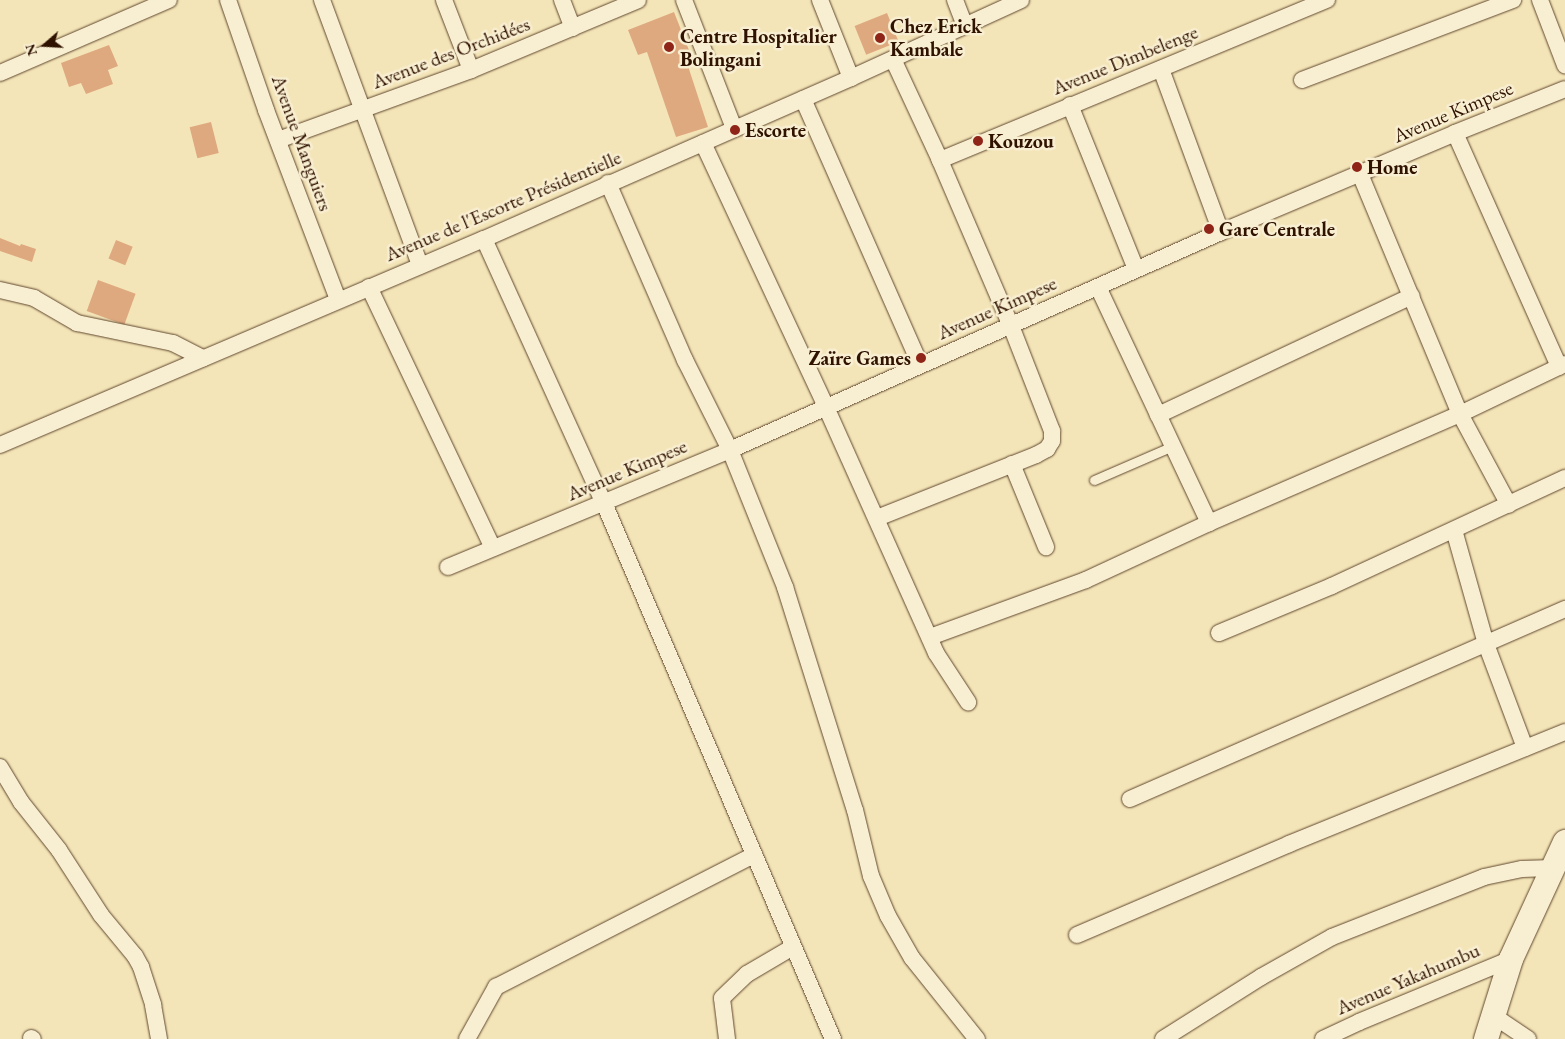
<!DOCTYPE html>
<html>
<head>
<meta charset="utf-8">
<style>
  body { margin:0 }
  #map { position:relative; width:1565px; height:1039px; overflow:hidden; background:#f4e5b8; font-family:"EB Garamond",serif }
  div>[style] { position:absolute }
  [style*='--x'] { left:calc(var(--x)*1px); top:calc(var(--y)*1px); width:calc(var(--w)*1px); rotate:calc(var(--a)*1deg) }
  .building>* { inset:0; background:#dfa97f; transform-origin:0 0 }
  .roads { filter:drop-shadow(0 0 1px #60472e) drop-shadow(0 0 1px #60472e) }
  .service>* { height:9px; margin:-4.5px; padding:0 4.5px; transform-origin:4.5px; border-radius:4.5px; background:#f8eed1 }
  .minor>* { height:16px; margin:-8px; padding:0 8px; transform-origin:8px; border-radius:8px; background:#f8eed1 }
  .secondary>* { height:24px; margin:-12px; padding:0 12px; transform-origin:12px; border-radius:12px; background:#f8eed1 }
  .dots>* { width:14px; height:14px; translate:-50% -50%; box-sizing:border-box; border:2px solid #f8eed1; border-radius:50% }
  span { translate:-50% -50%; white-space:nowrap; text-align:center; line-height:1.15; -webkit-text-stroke:5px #f8eed1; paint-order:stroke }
  .poi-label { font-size:20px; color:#2f1200; font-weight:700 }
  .left { translate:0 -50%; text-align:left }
  .right { translate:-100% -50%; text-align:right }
  .street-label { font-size:20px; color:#2f1200 }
  .north { position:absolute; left:20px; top:20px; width:50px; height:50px; -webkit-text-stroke:4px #f8eed1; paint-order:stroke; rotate:251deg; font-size:14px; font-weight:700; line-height:20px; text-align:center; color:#2f1200 }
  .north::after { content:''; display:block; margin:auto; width:18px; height:22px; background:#2f1200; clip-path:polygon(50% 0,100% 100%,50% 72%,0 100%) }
</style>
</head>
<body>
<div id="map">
  <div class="building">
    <div style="clip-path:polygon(674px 12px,694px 63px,688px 66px,708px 127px,676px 137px,647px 52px,638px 55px,628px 30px)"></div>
    <div style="left:887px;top:13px;width:31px;height:35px;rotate:68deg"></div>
    <div style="clip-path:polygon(109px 45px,118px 66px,108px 70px,113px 84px,86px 94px,81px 83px,69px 87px,61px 63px)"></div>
    <div style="left:211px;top:122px;width:32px;height:22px;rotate:76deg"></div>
    <div style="clip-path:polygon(0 238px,20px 246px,21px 244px,36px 249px,32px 262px,0 251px)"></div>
    <div style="left:116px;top:240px;width:18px;height:20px;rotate:22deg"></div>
    <div style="left:98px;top:280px;width:40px;height:33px;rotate:20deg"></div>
  </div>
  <div class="roads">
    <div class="service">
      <div style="--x:1094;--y:480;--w:86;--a:-23.3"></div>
    </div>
    <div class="minor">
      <div style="--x:228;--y:0;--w:116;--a:70.9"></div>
      <div style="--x:266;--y:110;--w:203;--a:69.2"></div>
      <div style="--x:322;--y:0;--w:283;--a:69.7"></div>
      <div style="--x:444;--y:0;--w:75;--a:68.9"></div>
      <div style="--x:562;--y:0;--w:30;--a:69"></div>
      <div style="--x:684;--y:0;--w:137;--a:68.7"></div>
      <div style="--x:820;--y:0;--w:84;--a:68.3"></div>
      <div style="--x:955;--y:0;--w:28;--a:69"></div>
      <div style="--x:1540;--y:0;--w:70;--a:69"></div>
      <div style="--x:1161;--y:69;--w:174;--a:69.8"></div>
      <div style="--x:0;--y:73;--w:184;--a:-23.4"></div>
      <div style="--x:1302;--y:80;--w:226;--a:-20.8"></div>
      <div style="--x:803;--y:99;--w:290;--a:66.2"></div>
      <div style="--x:1070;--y:105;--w:177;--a:68.1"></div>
      <div style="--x:1455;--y:133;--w:256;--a:66"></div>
      <div style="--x:278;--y:140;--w:205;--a:-19.9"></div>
      <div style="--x:471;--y:70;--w:181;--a:-22.7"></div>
      <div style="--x:703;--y:143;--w:291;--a:65"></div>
      <div style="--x:826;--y:407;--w:269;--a:65.9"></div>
      <div style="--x:936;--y:653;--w:59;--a:56.9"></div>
      <div style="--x:940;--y:160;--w:419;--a:-22.5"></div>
      <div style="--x:1360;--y:174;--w:260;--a:67.4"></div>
      <div style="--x:1460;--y:414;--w:103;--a:61.7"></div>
      <div style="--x:608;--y:183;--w:193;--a:66.5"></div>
      <div style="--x:685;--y:360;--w:101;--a:63.4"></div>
      <div style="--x:730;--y:450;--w:148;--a:68.1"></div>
      <div style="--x:785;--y:587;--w:234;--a:72.6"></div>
      <div style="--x:855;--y:810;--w:68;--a:76.4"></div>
      <div style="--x:871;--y:876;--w:43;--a:67"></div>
      <div style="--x:888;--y:916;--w:48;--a:60.3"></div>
      <div style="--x:912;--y:958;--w:104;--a:51.3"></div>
      <div style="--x:484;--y:239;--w:290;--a:65.6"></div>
      <div style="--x:604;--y:503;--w:583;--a:66.87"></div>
      <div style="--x:369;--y:287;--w:289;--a:64.6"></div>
      <div style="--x:1098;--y:287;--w:261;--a:64.8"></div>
      <div style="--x:0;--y:290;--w:35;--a:13"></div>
      <div style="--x:34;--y:298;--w:50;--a:30.2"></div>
      <div style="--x:77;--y:323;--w:98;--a:11.8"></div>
      <div style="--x:173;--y:343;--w:34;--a:27"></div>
      <div style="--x:1158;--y:415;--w:280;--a:-25.1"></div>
      <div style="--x:0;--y:445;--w:526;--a:-23.06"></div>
      <div style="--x:484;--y:239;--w:401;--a:-23.7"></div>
      <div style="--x:851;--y:78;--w:187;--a:-24.6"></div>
      <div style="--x:1012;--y:464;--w:90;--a:67.7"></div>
      <div style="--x:877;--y:518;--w:171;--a:-21.6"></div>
      <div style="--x:1036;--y:455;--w:13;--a:-29"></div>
      <div style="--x:1047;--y:449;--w:9;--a:-58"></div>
      <div style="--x:1052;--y:441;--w:10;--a:-90"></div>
      <div style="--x:1052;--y:431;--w:113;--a:-111.3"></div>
      <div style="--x:1011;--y:326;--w:181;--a:-113.2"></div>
      <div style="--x:940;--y:160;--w:111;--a:-115"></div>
      <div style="--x:1454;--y:530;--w:118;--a:74.3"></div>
      <div style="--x:1486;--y:644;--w:111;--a:69.4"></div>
      <div style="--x:448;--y:567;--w:305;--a:-22.5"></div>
      <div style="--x:730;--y:450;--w:537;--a:-23.94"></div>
      <div style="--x:1221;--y:232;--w:254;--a:-22.9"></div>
      <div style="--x:1455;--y:133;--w:118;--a:-21.8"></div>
      <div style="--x:1219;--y:633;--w:122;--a:-22.6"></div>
      <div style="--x:1332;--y:586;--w:257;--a:-24.9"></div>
      <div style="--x:930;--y:637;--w:166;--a:-20.1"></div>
      <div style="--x:1086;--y:580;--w:136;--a:-24.9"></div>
      <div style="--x:1209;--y:523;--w:274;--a:-23.5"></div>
      <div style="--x:1460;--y:414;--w:116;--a:-25.5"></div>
      <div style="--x:0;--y:767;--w:41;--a:59"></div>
      <div style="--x:21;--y:802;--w:61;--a:51.6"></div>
      <div style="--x:59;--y:850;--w:77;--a:57.1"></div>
      <div style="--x:101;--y:915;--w:53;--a:50.3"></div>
      <div style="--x:135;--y:956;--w:13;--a:61"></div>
      <div style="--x:141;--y:967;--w:40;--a:72"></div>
      <div style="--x:153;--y:1005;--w:35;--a:80"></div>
      <div style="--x:1130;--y:799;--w:475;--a:-23.6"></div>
      <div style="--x:1077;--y:935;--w:231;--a:-23.2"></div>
      <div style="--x:1289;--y:844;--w:298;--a:-22.1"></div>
      <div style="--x:1494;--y:1016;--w:41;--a:34.1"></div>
      <div style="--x:31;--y:1038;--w:2;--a:27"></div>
      <div style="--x:467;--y:1039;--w:60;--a:-60.9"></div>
      <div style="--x:496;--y:987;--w:290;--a:-27.1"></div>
      <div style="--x:727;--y:1039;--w:41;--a:-97"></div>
      <div style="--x:722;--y:998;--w:35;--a:-44"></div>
      <div style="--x:747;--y:974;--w:53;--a:-30.4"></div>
      <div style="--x:1163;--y:1039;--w:116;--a:-32.3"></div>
      <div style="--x:1261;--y:977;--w:81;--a:-29.4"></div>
      <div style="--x:1332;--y:937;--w:163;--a:-21.5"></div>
      <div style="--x:1484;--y:877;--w:39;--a:-12"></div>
      <div style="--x:1522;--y:869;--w:30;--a:-2"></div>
      <div style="--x:1323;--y:1039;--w:40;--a:-25"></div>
      <div style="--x:1359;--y:1022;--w:165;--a:-22.5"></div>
    </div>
    <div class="secondary">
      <div style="--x:1486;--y:1039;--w:84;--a:-72.6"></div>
      <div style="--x:1511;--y:959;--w:129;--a:-65.2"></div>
    </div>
  </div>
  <div class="dots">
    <div style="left:880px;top:38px;background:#8f2418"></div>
    <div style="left:669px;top:47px;background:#8f2418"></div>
    <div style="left:735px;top:130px;background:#8f2418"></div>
    <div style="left:978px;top:141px;background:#8f2418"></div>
    <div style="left:1357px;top:167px;background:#8f2418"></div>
    <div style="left:1209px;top:229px;background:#8f2418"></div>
    <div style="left:921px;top:358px;background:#8f2418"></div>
  </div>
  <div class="poi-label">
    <span class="left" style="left:890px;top:38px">Chez Erick<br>Kambale</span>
    <span class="left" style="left:680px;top:48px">Centre Hospitalier<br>Bolingani</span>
    <span class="left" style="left:745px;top:130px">Escorte</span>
    <span class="left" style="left:988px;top:141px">Kouzou</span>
    <span class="left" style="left:1367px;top:167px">Home</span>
    <span class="left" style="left:1219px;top:229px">Gare Centrale</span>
    <span class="right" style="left:911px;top:358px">Zaïre Games</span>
  </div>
  <div class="street-label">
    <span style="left:451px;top:53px;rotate:-21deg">Avenue des Orchidées</span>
    <span style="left:1125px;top:60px;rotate:-22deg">Avenue Dimbelenge</span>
    <span style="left:1453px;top:112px;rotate:-23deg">Avenue Kimpese</span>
    <span style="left:302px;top:143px;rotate:70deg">Avenue Manguiers</span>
    <span style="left:503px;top:206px;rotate:-23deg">Avenue de l'Escorte Présidentielle</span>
    <span style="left:997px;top:308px;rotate:-24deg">Avenue Kimpese</span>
    <span style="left:627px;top:470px;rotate:-23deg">Avenue Kimpese</span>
    <span style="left:1408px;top:979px;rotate:-23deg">Avenue Yakahumbu</span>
  </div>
  <div class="north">N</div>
</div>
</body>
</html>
